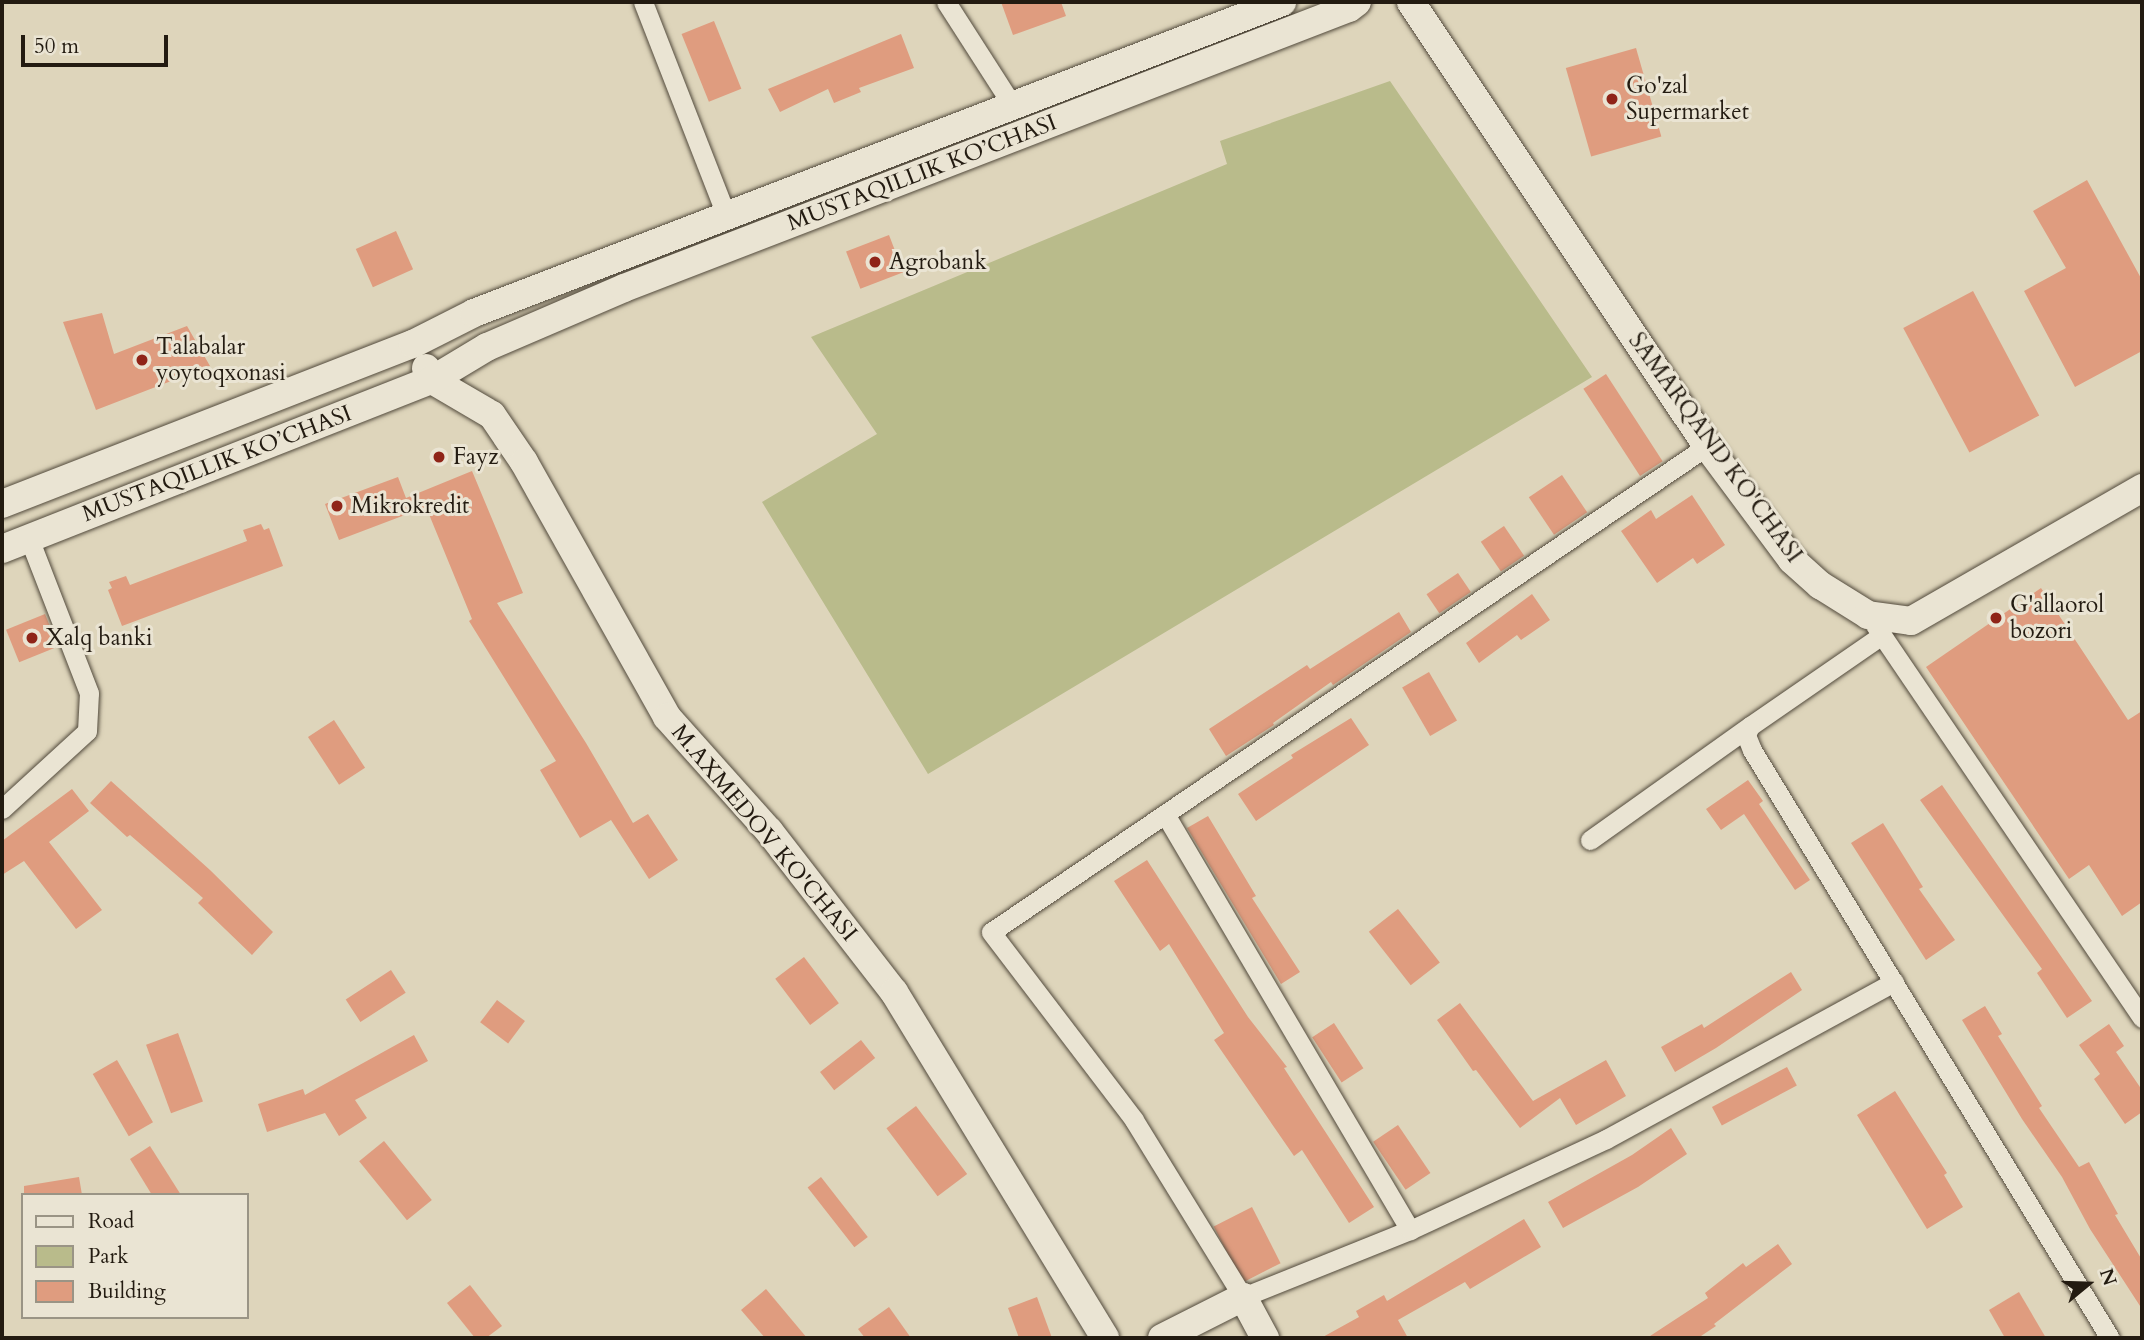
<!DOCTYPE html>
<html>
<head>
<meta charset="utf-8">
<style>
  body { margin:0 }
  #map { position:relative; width:2144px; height:1340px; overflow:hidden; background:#ded5bb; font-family:Cardo,serif }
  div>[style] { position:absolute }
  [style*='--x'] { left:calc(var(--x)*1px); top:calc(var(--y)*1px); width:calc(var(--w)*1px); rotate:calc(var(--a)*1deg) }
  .green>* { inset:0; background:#b9bb8b }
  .building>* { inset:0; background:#df9c7f; transform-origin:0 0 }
  .roads { filter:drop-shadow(0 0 2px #524a3c) drop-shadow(0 0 2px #524a3c) }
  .street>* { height:19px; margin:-9.5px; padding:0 9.5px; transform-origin:9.5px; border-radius:9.5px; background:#eae4d3 }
  .secondary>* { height:28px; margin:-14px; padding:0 14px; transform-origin:14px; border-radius:14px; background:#eae4d3 }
  .dots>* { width:19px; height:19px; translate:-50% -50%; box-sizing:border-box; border:4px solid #eae4d3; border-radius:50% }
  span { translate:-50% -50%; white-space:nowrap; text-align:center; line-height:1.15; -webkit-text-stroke:6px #eae4d3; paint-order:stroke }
  .poi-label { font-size:23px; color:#231b11 }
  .left { translate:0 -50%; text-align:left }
  .street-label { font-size:23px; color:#231b11 }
  .frame { position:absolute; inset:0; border:4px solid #231b11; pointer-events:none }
  .legend { position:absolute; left:21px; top:1193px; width:228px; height:126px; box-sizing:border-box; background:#eae4d3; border:2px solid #9a9485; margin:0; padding:9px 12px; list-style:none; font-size:21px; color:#231b11 }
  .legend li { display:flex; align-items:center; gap:14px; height:35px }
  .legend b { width:35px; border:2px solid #9a9485 }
  .north { position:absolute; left:2053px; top:1249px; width:70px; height:70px; -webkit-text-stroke:5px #eae4d3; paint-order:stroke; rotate:71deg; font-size:19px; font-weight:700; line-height:28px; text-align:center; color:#231b11 }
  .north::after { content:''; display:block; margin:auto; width:24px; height:32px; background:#231b11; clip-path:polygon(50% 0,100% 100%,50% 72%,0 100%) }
  .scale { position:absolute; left:21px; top:35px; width:147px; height:32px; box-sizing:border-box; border:4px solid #231b11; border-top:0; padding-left:9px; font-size:21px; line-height:24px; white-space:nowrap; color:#231b11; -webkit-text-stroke:5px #eae4d3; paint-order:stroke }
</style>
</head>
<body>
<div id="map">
  <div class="green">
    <div style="clip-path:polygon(1390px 81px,1592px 377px,928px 774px,762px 502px,877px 434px,811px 337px,1227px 164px,1220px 141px)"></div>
  </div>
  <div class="building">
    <div style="clip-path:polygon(1001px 2px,1061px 2px,1066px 16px,1013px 35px)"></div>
    <div style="left:714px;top:21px;width:73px;height:35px;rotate:68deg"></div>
    <div style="clip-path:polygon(901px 34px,914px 68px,859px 88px,861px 92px,834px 103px,828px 89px,780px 112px,768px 89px)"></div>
    <div style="left:1636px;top:48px;width:92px;height:73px;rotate:74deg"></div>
    <div style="clip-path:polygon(2087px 180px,2142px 280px,2142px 351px,2075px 387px,2024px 291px,2066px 268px,2033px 211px)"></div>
    <div style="left:396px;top:231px;width:42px;height:44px;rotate:66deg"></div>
    <div style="left:889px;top:235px;width:40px;height:46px;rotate:69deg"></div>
    <div style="left:1973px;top:291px;width:141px;height:79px;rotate:62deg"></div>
    <div style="clip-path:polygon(102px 313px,114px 354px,187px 326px,210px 366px,96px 410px,63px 322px)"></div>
    <div style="left:1606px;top:374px;width:104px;height:27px;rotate:57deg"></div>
    <div style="clip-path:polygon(472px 471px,523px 593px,497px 603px,586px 743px,633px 823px,648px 814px,678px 860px,649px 879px,611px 820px,580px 838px,540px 770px,556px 761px,469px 621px,472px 619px,426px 507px,339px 540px,325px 504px,398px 477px,406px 498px)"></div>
    <div style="left:1562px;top:475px;width:45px;height:40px;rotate:56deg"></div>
    <div style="clip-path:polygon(1692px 495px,1725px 545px,1697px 564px,1693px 558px,1657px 583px,1621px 531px,1651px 510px,1656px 519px)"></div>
    <div style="clip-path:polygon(261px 524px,264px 530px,269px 528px,283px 566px,122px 626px,108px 590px,112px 588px,109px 582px,126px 576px,130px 585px,247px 541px,243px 530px)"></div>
    <div style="left:1504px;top:526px;width:36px;height:28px;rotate:56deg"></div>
    <div style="left:1458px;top:573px;width:23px;height:38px;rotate:56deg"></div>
    <div style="clip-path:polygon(2041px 588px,2128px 720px,2142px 711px,2142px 902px,2122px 916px,2089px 865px,2069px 879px,1926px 667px)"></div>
    <div style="clip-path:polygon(1532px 594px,1550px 620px,1521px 640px,1517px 635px,1479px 663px,1466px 643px)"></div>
    <div style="clip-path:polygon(1399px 612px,1411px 632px,1333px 685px,1331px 682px,1273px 723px,1274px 725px,1226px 756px,1209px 729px,1307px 665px,1310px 669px)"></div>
    <div style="left:45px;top:614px;width:35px;height:42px;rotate:68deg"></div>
    <div style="left:1429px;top:672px;width:56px;height:31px;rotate:60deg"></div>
    <div style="clip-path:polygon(1351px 718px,1369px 745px,1256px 821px,1238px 794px,1293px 758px,1291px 755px)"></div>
    <div style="left:334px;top:720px;width:57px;height:31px;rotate:57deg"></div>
    <div style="clip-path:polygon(1748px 780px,1763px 801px,1759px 804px,1810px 880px,1795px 890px,1744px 814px,1721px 830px,1706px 809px)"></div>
    <div style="clip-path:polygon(111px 781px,210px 870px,273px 932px,252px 955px,198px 903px,203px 898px,130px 835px,127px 837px,90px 803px)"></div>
    <div style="clip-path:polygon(1942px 785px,2092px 1001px,2067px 1018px,2037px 973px,2042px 969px,1920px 800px)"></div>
    <div style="clip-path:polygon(72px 789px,89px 811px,49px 842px,102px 910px,76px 929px,24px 861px,2px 875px,2px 841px)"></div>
    <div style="clip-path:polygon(1208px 816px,1256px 896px,1252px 898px,1300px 972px,1281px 984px,1187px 828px)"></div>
    <div style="clip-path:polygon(1883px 823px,1923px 887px,1919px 889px,1955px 940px,1926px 960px,1851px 843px)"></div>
    <div style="clip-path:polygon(1147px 860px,1248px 1017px,1287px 1067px,1284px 1068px,1374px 1207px,1349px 1223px,1302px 1150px,1294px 1156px,1214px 1040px,1224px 1033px,1169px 944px,1160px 951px,1114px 881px)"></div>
    <div style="left:1398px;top:909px;width:68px;height:37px;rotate:52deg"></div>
    <div style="left:804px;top:957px;width:58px;height:36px;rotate:53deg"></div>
    <div style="left:391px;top:970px;width:27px;height:54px;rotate:57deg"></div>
    <div style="clip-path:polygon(1791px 972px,1802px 990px,1716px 1048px,1675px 1072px,1661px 1047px,1702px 1024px,1704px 1028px)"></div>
    <div style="left:497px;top:1000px;width:35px;height:28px;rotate:37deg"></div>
    <div style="clip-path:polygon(1460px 1003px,1533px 1101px,1606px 1060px,1626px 1096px,1576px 1125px,1560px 1098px,1520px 1128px,1476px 1070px,1473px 1071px,1437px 1020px)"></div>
    <div style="clip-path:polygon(1985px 1006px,2002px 1034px,1998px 1036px,2042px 1106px,2039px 1108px,2079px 1167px,2089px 1162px,2118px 1214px,2115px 1215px,2142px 1260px,2142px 1309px,2090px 1229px,2062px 1177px,2022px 1119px,1962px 1020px)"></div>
    <div style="left:1334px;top:1023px;width:54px;height:26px;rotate:57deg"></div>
    <div style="clip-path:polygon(2109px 1024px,2124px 1046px,2116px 1052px,2142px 1090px,2142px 1112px,2125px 1124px,2094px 1079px,2100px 1074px,2079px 1045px)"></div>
    <div style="left:178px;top:1033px;width:73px;height:34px;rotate:70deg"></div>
    <div style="clip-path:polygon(414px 1035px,428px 1061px,355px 1100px,367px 1118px,339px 1136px,325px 1113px,267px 1132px,258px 1104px,303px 1089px,305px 1095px)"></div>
    <div style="left:861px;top:1040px;width:23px;height:52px;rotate:52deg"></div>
    <div style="left:117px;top:1060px;width:72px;height:28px;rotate:60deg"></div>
    <div style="left:1787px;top:1067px;width:21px;height:85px;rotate:62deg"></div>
    <div style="clip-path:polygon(1895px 1091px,1947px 1173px,1944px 1175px,1963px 1207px,1927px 1229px,1857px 1115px)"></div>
    <div style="left:916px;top:1106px;width:85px;height:37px;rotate:53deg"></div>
    <div style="left:1398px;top:1125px;width:58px;height:30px;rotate:56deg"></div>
    <div style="clip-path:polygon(1671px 1128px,1687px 1154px,1638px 1187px,1563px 1228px,1548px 1202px,1632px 1155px)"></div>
    <div style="left:384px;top:1141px;width:76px;height:32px;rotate:51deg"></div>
    <div style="clip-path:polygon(150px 1146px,181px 1195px,152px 1195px,130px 1159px)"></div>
    <div style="clip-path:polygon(79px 1177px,82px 1195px,24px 1195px,24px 1186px)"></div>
    <div style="left:821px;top:1177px;width:76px;height:17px;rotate:52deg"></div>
    <div style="left:1252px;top:1207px;width:63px;height:43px;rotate:63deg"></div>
    <div style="clip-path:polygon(1524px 1219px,1541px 1247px,1470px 1289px,1465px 1282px,1398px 1320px,1408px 1338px,1321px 1338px,1359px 1317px,1356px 1311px,1384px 1295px,1387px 1301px)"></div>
    <div style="clip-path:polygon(1778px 1244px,1792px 1264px,1714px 1324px,1716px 1326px,1698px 1338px,1647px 1338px,1708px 1298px,1705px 1293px,1743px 1263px,1746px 1267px)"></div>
    <div style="clip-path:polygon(470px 1285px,502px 1326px,486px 1338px,475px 1338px,447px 1303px)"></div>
    <div style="clip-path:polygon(766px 1289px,807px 1338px,765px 1338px,741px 1310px)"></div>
    <div style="clip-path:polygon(2019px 1292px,2046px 1338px,2005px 1338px,1989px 1310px)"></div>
    <div style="clip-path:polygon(1037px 1297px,1052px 1338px,1019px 1338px,1008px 1308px)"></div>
    <div style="clip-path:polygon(889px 1307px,911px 1338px,865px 1338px,858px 1329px)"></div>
  </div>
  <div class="roads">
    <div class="street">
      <div style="--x:643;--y:2;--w:231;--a:68.7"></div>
      <div style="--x:946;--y:2;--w:122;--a:57.3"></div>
      <div style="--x:1707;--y:446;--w:865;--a:145.83"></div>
      <div style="--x:991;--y:932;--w:236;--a:52.7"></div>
      <div style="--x:1134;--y:1120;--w:208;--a:58.4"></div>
      <div style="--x:1243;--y:1297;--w:180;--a:-21.9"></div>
      <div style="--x:1410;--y:1230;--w:216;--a:-24.9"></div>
      <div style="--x:1606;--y:1139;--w:328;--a:-28.6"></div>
      <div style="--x:1875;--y:625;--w:475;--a:55.8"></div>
      <div style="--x:1882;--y:635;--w:160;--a:145.4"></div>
      <div style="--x:1750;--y:726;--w:10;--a:114"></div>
      <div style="--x:1746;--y:735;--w:16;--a:68"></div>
      <div style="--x:1752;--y:750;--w:688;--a:58.67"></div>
      <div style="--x:2;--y:809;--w:115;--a:-42.5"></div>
      <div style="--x:87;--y:731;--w:38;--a:-87"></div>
      <div style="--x:89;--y:693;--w:166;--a:-111.2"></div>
      <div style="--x:1165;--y:814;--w:483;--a:59.5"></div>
      <div style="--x:1590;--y:840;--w:196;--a:-35.5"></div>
    </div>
    <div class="secondary">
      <div style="--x:1411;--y:2;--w:534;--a:56.31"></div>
      <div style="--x:1707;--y:446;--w:142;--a:53.3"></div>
      <div style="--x:1792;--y:560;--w:38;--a:42"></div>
      <div style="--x:1820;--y:585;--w:57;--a:32"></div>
      <div style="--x:1868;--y:615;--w:43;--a:7.9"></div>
      <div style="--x:1911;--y:621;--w:267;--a:-29.9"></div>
      <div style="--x:426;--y:368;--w:13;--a:63"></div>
      <div style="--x:432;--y:380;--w:69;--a:30.3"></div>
      <div style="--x:492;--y:415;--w:57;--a:55.8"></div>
      <div style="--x:524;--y:462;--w:292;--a:60.7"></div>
      <div style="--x:667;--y:717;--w:153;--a:48.2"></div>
      <div style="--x:769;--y:831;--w:204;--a:52.2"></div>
      <div style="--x:894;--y:992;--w:405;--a:58.6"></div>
      <div style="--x:2;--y:504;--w:441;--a:-21.3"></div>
      <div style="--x:413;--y:344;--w:68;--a:-26.9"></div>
      <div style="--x:474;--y:313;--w:866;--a:-21.05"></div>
      <div style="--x:2;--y:549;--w:462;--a:-21.5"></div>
      <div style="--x:432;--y:380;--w:64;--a:-31"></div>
      <div style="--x:487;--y:347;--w:149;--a:-23.3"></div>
      <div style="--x:624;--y:288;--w:777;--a:-21.12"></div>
      <div style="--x:1349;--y:8;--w:10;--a:-37"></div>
      <div style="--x:1162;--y:1338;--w:91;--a:-26.8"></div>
      <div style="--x:1243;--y:1297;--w:47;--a:61.8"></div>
    </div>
  </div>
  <div class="dots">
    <div style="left:1612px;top:99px;background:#8f2418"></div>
    <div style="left:875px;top:262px;background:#8f2418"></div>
    <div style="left:142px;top:360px;background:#8f2418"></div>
    <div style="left:439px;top:457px;background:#8f2418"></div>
    <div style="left:337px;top:506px;background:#8f2418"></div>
    <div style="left:1996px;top:618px;background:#8f2418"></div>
    <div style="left:32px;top:638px;background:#8f2418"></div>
  </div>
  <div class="poi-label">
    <span class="left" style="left:1626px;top:99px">Go'zal<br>Supermarket</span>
    <span class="left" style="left:889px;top:262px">Agrobank</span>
    <span class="left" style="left:156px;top:360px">Talabalar<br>yoytoqxonasi</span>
    <span class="left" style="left:453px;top:457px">Fayz</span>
    <span class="left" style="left:351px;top:506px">Mikrokredit</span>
    <span class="left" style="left:2010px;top:618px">G'allaorol<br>bozori</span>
    <span class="left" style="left:46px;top:638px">Xalq banki</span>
  </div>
  <div class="street-label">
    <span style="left:922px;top:173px;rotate:-21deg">MUSTAQILLIK KO’CHASI</span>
    <span style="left:1715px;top:448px;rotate:54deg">SAMARQAND KO'CHASI</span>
    <span style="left:217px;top:464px;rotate:-21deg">MUSTAQILLIK KO’CHASI</span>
    <span style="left:764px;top:833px;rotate:50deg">M.AXMEDOV KO'CHASI</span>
  </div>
  <div class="frame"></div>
  <ul class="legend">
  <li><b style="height:9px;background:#eae4d3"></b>Road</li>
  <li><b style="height:19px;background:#b9bb8b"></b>Park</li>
  <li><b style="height:19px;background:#df9c7f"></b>Building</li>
  </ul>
  <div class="north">N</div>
  <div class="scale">50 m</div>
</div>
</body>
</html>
